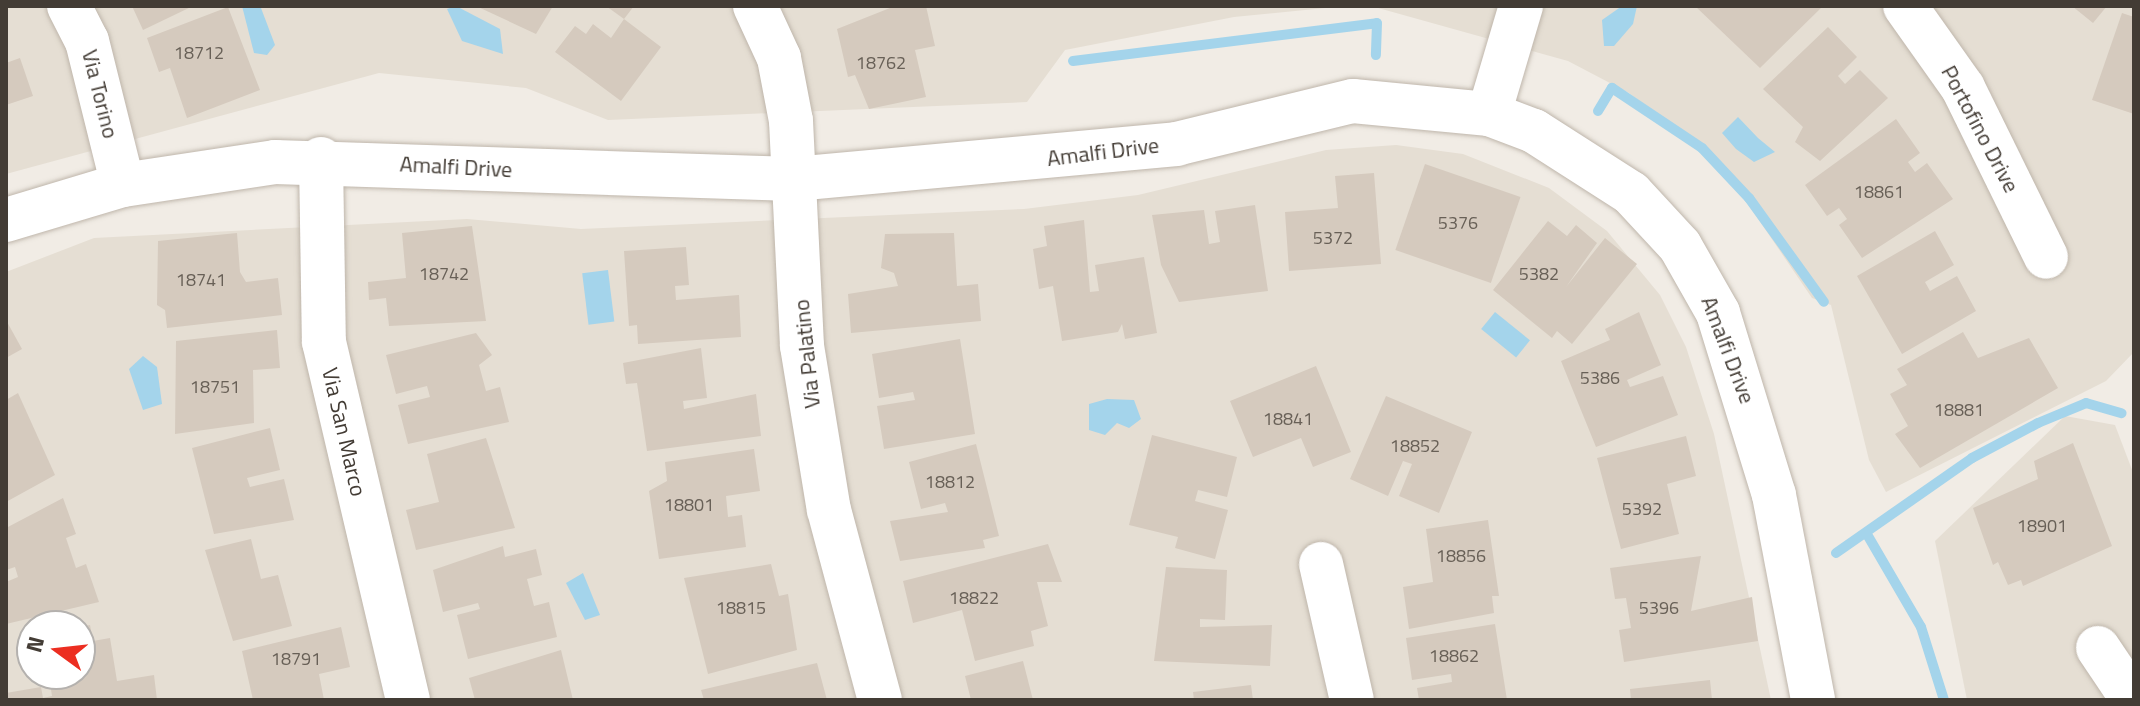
<!DOCTYPE html>
<html>
<head>
<meta charset="utf-8">
<style>
  body { margin:0 }
  #map { position:relative; width:2140px; height:706px; overflow:hidden; background:#f1ece5; font-family:"Titillium Web",sans-serif }
  div>[style] { position:absolute }
  [style*='--x'] { left:calc(var(--x)*1px); top:calc(var(--y)*1px); width:calc(var(--w)*1px); rotate:calc(var(--a)*1deg) }
  .residential>* { inset:0; background:#e5ded3 }
  .water>* { inset:0; background:#a4d4eb; transform-origin:0 0 }
  .stream>* { height:10px; margin:-5px; padding:0 5px; transform-origin:5px; border-radius:5px; background:#a4d4eb }
  .building>* { inset:0; background:#d5cabe; transform-origin:0 0 }
  .roads { filter:drop-shadow(0 0 2px #bfb6ab) drop-shadow(0 0 2px #bfb6ab) }
  .minor>* { height:44px; margin:-22px; padding:0 22px; transform-origin:22px; border-radius:22px; background:#fff }
  span { translate:-50% -50%; white-space:nowrap; text-align:center; line-height:1.15; -webkit-text-stroke:8px #fff; paint-order:stroke }
  .number-label { font-size:18px; color:#686057 }
  .number-label span { -webkit-text-stroke-width:0 }
  .street-label { font-size:22px; color:#433c35 }
  .frame { position:absolute; inset:0; border:8px solid #433c35; pointer-events:none }
  .north { position:absolute; left:16px; top:610px; width:80px; height:80px; box-sizing:border-box; background:#fff; border:2px solid #b4b1ae; border-radius:50%; rotate:285deg; font-size:22px; font-weight:700; line-height:32px; text-align:center; color:#433c35 }
  .north::after { content:''; display:block; margin:auto; width:28px; height:36px; background:#ec2e21; clip-path:polygon(50% 0,100% 100%,50% 72%,0 100%) }
</style>
</head>
<body>
<div id="map">
  <div class="residential">
    <div style="clip-path:polygon(6px 6px,1345px 6px,1234px 17px,1065px 50px,1027px 102px,608px 120px,526px 88px,379px 73px,6px 174px)"></div>
    <div style="clip-path:polygon(1371px 6px,2134px 6px,2134px 352px,2106px 381px,1886px 492px,1869px 460px,1831px 305px,1812px 298px,1720px 163px,1629px 93px,1568px 61px)"></div>
    <div style="clip-path:polygon(evenodd,1396px 145px,1463px 154px,1549px 188px,1607px 231px,1660px 295px,1686px 347px,1714px 434px,1771px 700px,6px 700px,6px 272px,94px 238px,467px 219px,581px 229px,1024px 209px,1138px 195px,1326px 150px,1396px 145px,32px 626px,80px 626px,80px 674px,32px 674px,32px 626px)"></div>
    <div style="clip-path:polygon(2065px 416px,2115px 425px,2134px 475px,2134px 700px,1967px 700px,1935px 541px)"></div>
  </div>
  <div class="water">
    <div style="clip-path:polygon(242px 6px,261px 8px,275px 45px,267px 55px,254px 53px)"></div>
    <div style="clip-path:polygon(456px 6px,500px 29px,503px 54px,462px 41px,447px 9px)"></div>
    <div style="clip-path:polygon(1622px 6px,1637px 6px,1633px 24px,1614px 46px,1604px 46px,1602px 20px)"></div>
    <div style="clip-path:polygon(1738px 117px,1758px 138px,1775px 152px,1754px 162px,1736px 149px,1722px 133px)"></div>
    <div style="left:608px;top:270px;width:52px;height:26px;rotate:83deg"></div>
    <div style="left:1495px;top:312px;width:45px;height:22px;rotate:39deg"></div>
    <div style="clip-path:polygon(143px 356px,157px 367px,162px 404px,143px 410px,129px 369px)"></div>
    <div style="clip-path:polygon(1107px 399px,1134px 400px,1141px 419px,1129px 428px,1117px 423px,1105px 435px,1089px 430px,1089px 404px)"></div>
    <div style="clip-path:polygon(583px 573px,600px 615px,585px 620px,566px 583px)"></div>
  </div>
  <div class="stream">
    <div style="--x:1073;--y:61;--w:306;--a:-7.1"></div>
    <div style="--x:1377;--y:23;--w:32;--a:92"></div>
    <div style="--x:1598;--y:111;--w:27;--a:-59"></div>
    <div style="--x:1612;--y:88;--w:108;--a:33.7"></div>
    <div style="--x:1702;--y:148;--w:69;--a:46.8"></div>
    <div style="--x:1749;--y:198;--w:128;--a:54.2"></div>
    <div style="--x:1868;--y:536;--w:105;--a:59.8"></div>
    <div style="--x:1921;--y:627;--w:77;--a:72.5"></div>
    <div style="--x:1836;--y:553;--w:166;--a:-34.9"></div>
    <div style="--x:1972;--y:458;--w:75;--a:-27.9"></div>
    <div style="--x:2038;--y:423;--w:52;--a:-22.6"></div>
    <div style="--x:2086;--y:403;--w:37;--a:16"></div>
  </div>
  <div class="building">
    <div style="clip-path:polygon(132px 6px,193px 6px,143px 30px)"></div>
    <div style="clip-path:polygon(476px 6px,553px 6px,536px 34px)"></div>
    <div style="clip-path:polygon(606px 6px,634px 6px,624px 19px)"></div>
    <div style="clip-path:polygon(895px 6px,926px 6px,935px 46px,915px 50px,926px 97px,869px 109px,855px 75px,848px 77px,837px 29px)"></div>
    <div style="clip-path:polygon(1695px 6px,1823px 6px,1760px 68px)"></div>
    <div style="clip-path:polygon(2072px 6px,2107px 6px,2093px 23px)"></div>
    <div style="clip-path:polygon(228px 7px,260px 90px,187px 118px,170px 68px,159px 72px,147px 38px)"></div>
    <div style="clip-path:polygon(2122px 13px,2134px 17px,2134px 114px,2092px 100px)"></div>
    <div style="clip-path:polygon(624px 19px,661px 47px,621px 101px,555px 52px,575px 26px,586px 34px,593px 24px,611px 38px)"></div>
    <div style="clip-path:polygon(1828px 27px,1857px 57px,1838px 76px,1845px 84px,1860px 70px,1888px 98px,1820px 161px,1795px 142px,1803px 127px,1763px 89px)"></div>
    <div style="clip-path:polygon(20px 58px,33px 96px,6px 105px,6px 63px)"></div>
    <div style="clip-path:polygon(1896px 119px,1920px 153px,1908px 162px,1915px 172px,1927px 163px,1953px 199px,1862px 258px,1839px 225px,1847px 219px,1839px 208px,1827px 216px,1805px 185px)"></div>
    <div style="left:1425px;top:164px;width:101px;height:91px;rotate:19deg"></div>
    <div style="clip-path:polygon(1374px 173px,1381px 264px,1289px 271px,1285px 212px,1338px 208px,1335px 176px)"></div>
    <div style="clip-path:polygon(1255px 205px,1268px 291px,1179px 302px,1161px 265px,1152px 215px,1204px 210px,1209px 244px,1220px 242px,1215px 211px)"></div>
    <div style="clip-path:polygon(1084px 220px,1090px 292px,1099px 291px,1095px 265px,1144px 257px,1157px 333px,1125px 339px,1122px 324px,1118px 332px,1062px 341px,1053px 286px,1039px 289px,1033px 249px,1047px 246px,1044px 226px)"></div>
    <div style="clip-path:polygon(1548px 221px,1567px 236px,1576px 225px,1597px 243px,1566px 287px,1605px 238px,1637px 264px,1572px 344px,1557px 331px,1552px 338px,1493px 290px)"></div>
    <div style="clip-path:polygon(472px 226px,486px 321px,389px 326px,386px 298px,369px 300px,368px 282px,406px 278px,402px 233px)"></div>
    <div style="clip-path:polygon(1935px 231px,1954px 265px,1925px 282px,1930px 291px,1957px 276px,1976px 311px,1902px 354px,1857px 276px)"></div>
    <div style="clip-path:polygon(237px 233px,240px 272px,246px 282px,278px 278px,282px 315px,167px 328px,165px 310px,157px 305px,158px 241px)"></div>
    <div style="clip-path:polygon(954px 233px,957px 286px,978px 284px,981px 321px,851px 333px,848px 294px,898px 286px,894px 273px,881px 268px,885px 234px)"></div>
    <div style="clip-path:polygon(686px 247px,689px 285px,675px 286px,676px 300px,739px 295px,741px 337px,638px 344px,637px 325px,629px 326px,624px 251px)"></div>
    <div style="clip-path:polygon(1639px 312px,1661px 365px,1627px 380px,1630px 387px,1663px 376px,1678px 415px,1596px 447px,1561px 361px,1610px 340px,1605px 329px)"></div>
    <div style="clip-path:polygon(6px 320px,22px 349px,6px 358px)"></div>
    <div style="clip-path:polygon(277px 330px,280px 368px,253px 370px,254px 423px,175px 434px,176px 341px)"></div>
    <div style="clip-path:polygon(1963px 332px,1978px 358px,2029px 338px,2058px 388px,1920px 468px,1895px 434px,1908px 426px,1890px 394px,1907px 385px,1897px 369px)"></div>
    <div style="clip-path:polygon(476px 333px,492px 355px,479px 365px,486px 391px,500px 387px,509px 422px,408px 444px,398px 405px,430px 397px,427px 386px,396px 394px,386px 355px)"></div>
    <div style="clip-path:polygon(960px 339px,975px 434px,884px 449px,877px 406px,915px 400px,913px 392px,879px 398px,872px 354px)"></div>
    <div style="clip-path:polygon(701px 348px,707px 398px,683px 401px,684px 409px,756px 394px,761px 436px,647px 451px,637px 383px,626px 384px,623px 363px)"></div>
    <div style="clip-path:polygon(1316px 366px,1351px 452px,1313px 467px,1301px 438px,1253px 457px,1230px 401px)"></div>
    <div style="clip-path:polygon(18px 393px,55px 475px,6px 502px,6px 400px)"></div>
    <div style="clip-path:polygon(1386px 396px,1472px 432px,1439px 513px,1399px 496px,1412px 464px,1403px 461px,1388px 496px,1350px 479px)"></div>
    <div style="clip-path:polygon(270px 428px,280px 470px,247px 478px,250px 487px,284px 479px,294px 520px,214px 534px,192px 448px)"></div>
    <div style="clip-path:polygon(1152px 435px,1237px 457px,1227px 497px,1198px 490px,1195px 501px,1228px 510px,1215px 559px,1175px 548px,1178px 537px,1129px 525px)"></div>
    <div style="clip-path:polygon(1686px 436px,1696px 476px,1667px 484px,1679px 534px,1621px 549px,1597px 458px)"></div>
    <div style="clip-path:polygon(486px 438px,515px 528px,416px 550px,406px 510px,439px 502px,427px 454px)"></div>
    <div style="clip-path:polygon(2073px 443px,2112px 546px,2023px 586px,2021px 580px,2008px 585px,1998px 562px,1993px 565px,1973px 508px,2038px 479px,2034px 461px)"></div>
    <div style="clip-path:polygon(976px 444px,999px 536px,983px 540px,985px 548px,900px 561px,890px 521px,948px 512px,945px 503px,921px 509px,909px 462px)"></div>
    <div style="clip-path:polygon(754px 449px,760px 491px,726px 496px,728px 517px,742px 515px,746px 547px,659px 559px,649px 491px,667px 481px,665px 462px)"></div>
    <div style="clip-path:polygon(63px 498px,76px 534px,66px 538px,76px 568px,86px 564px,99px 602px,6px 624px,6px 582px,18px 577px,15px 567px,6px 570px,6px 528px)"></div>
    <div style="clip-path:polygon(1488px 520px,1499px 596px,1492px 596px,1494px 613px,1409px 629px,1403px 587px,1433px 582px,1426px 529px)"></div>
    <div style="clip-path:polygon(251px 539px,261px 579px,278px 575px,292px 626px,233px 641px,205px 550px)"></div>
    <div style="clip-path:polygon(1048px 544px,1062px 582px,1037px 582px,1048px 626px,1031px 631px,1034px 646px,975px 661px,962px 610px,913px 623px,903px 581px)"></div>
    <div style="clip-path:polygon(503px 546px,505px 557px,536px 549px,542px 575px,527px 579px,534px 606px,549px 602px,557px 637px,468px 659px,457px 615px,480px 609px,478px 603px,443px 612px,433px 570px)"></div>
    <div style="clip-path:polygon(1701px 556px,1691px 611px,1752px 597px,1758px 641px,1624px 662px,1619px 630px,1631px 628px,1626px 598px,1615px 599px,1610px 568px)"></div>
    <div style="clip-path:polygon(771px 564px,779px 596px,788px 594px,797px 650px,708px 674px,684px 578px)"></div>
    <div style="clip-path:polygon(1166px 567px,1227px 570px,1225px 620px,1200px 619px,1200px 627px,1272px 625px,1270px 666px,1154px 661px)"></div>
    <div style="clip-path:polygon(1495px 624px,1507px 700px,1419px 700px,1417px 688px,1452px 682px,1451px 674px,1412px 680px,1406px 638px)"></div>
    <div style="clip-path:polygon(90px 625px,93px 641px,110px 638px,117px 681px,154px 675px,157px 700px,6px 700px,6px 693px,41px 687px,43px 698px,52px 696px,50px 683px,36px 685px,34px 674px,80px 674px,80px 627px)"></div>
    <div style="clip-path:polygon(341px 627px,350px 667px,319px 674px,324px 700px,253px 700px,242px 651px)"></div>
    <div style="clip-path:polygon(561px 650px,573px 700px,475px 700px,469px 678px)"></div>
    <div style="clip-path:polygon(1023px 661px,1033px 700px,971px 700px,965px 676px)"></div>
    <div style="clip-path:polygon(817px 663px,827px 700px,704px 700px,701px 690px)"></div>
    <div style="clip-path:polygon(1710px 680px,1712px 700px,1631px 700px,1630px 689px)"></div>
    <div style="clip-path:polygon(1251px 685px,1253px 700px,1194px 700px,1193px 692px)"></div>
  </div>
  <div class="roads">
    <div class="minor">
      <div style="--x:69;--y:6;--w:39;--a:63"></div>
      <div style="--x:87;--y:41;--w:148;--a:76"></div>
      <div style="--x:755;--y:6;--w:57;--a:65.2"></div>
      <div style="--x:779;--y:58;--w:64;--a:79.2"></div>
      <div style="--x:791;--y:121;--w:225;--a:87.2"></div>
      <div style="--x:802;--y:346;--w:166;--a:80.7"></div>
      <div style="--x:829;--y:510;--w:197;--a:75"></div>
      <div style="--x:1905;--y:6;--w:100;--a:54.7"></div>
      <div style="--x:1963;--y:88;--w:188;--a:63.8"></div>
      <div style="--x:1489;--y:114;--w:113;--a:-73.5"></div>
      <div style="--x:321;--y:159;--w:183;--a:89.1"></div>
      <div style="--x:324;--y:342;--w:368;--a:76.8"></div>
      <div style="--x:6;--y:220;--w:122;--a:-16.7"></div>
      <div style="--x:123;--y:185;--w:154;--a:-8.6"></div>
      <div style="--x:275;--y:162;--w:519;--a:1.88"></div>
      <div style="--x:794;--y:179;--w:384;--a:-5.2"></div>
      <div style="--x:1176;--y:144;--w:182;--a:-13.7"></div>
      <div style="--x:1353;--y:101;--w:137;--a:5.5"></div>
      <div style="--x:1489;--y:114;--w:48;--a:20.7"></div>
      <div style="--x:1534;--y:131;--w:115;--a:32.6"></div>
      <div style="--x:1631;--y:193;--w:72;--a:47.2"></div>
      <div style="--x:1680;--y:246;--w:77;--a:60.4"></div>
      <div style="--x:1718;--y:313;--w:190;--a:72.9"></div>
      <div style="--x:1774;--y:495;--w:209;--a:79.2"></div>
      <div style="--x:1321;--y:564;--w:139;--a:77.2"></div>
      <div style="--x:2098;--y:648;--w:63;--a:56.1"></div>
    </div>
  </div>
  <div class="number-label">
    <span style="left:199px;top:53px">18712</span>
    <span style="left:881px;top:63px">18762</span>
    <span style="left:1879px;top:192px">18861</span>
    <span style="left:1458px;top:223px">5376</span>
    <span style="left:1333px;top:238px">5372</span>
    <span style="left:444px;top:274px">18742</span>
    <span style="left:1539px;top:274px">5382</span>
    <span style="left:201px;top:280px">18741</span>
    <span style="left:1600px;top:378px">5386</span>
    <span style="left:215px;top:387px">18751</span>
    <span style="left:1959px;top:410px">18881</span>
    <span style="left:1288px;top:419px">18841</span>
    <span style="left:1415px;top:446px">18852</span>
    <span style="left:950px;top:482px">18812</span>
    <span style="left:689px;top:505px">18801</span>
    <span style="left:1642px;top:509px">5392</span>
    <span style="left:2042px;top:526px">18901</span>
    <span style="left:1461px;top:556px">18856</span>
    <span style="left:974px;top:598px">18822</span>
    <span style="left:741px;top:608px">18815</span>
    <span style="left:1659px;top:608px">5396</span>
    <span style="left:1454px;top:656px">18862</span>
    <span style="left:296px;top:659px">18791</span>
  </div>
  <div class="street-label">
    <span style="left:100px;top:94px;rotate:76deg">Via Torino</span>
    <span style="left:1980px;top:129px;rotate:62deg">Portofino Drive</span>
    <span style="left:1103px;top:152px;rotate:-7deg">Amalfi Drive</span>
    <span style="left:456px;top:167px;rotate:3deg">Amalfi Drive</span>
    <span style="left:1728px;top:350px;rotate:69deg">Amalfi Drive</span>
    <span style="left:807px;top:354px;rotate:-96deg">Via Palatino</span>
    <span style="left:344px;top:432px;rotate:77deg">Via San Marco</span>
  </div>
  <div class="frame"></div>
  <div class="north">N</div>
</div>
</body>
</html>
